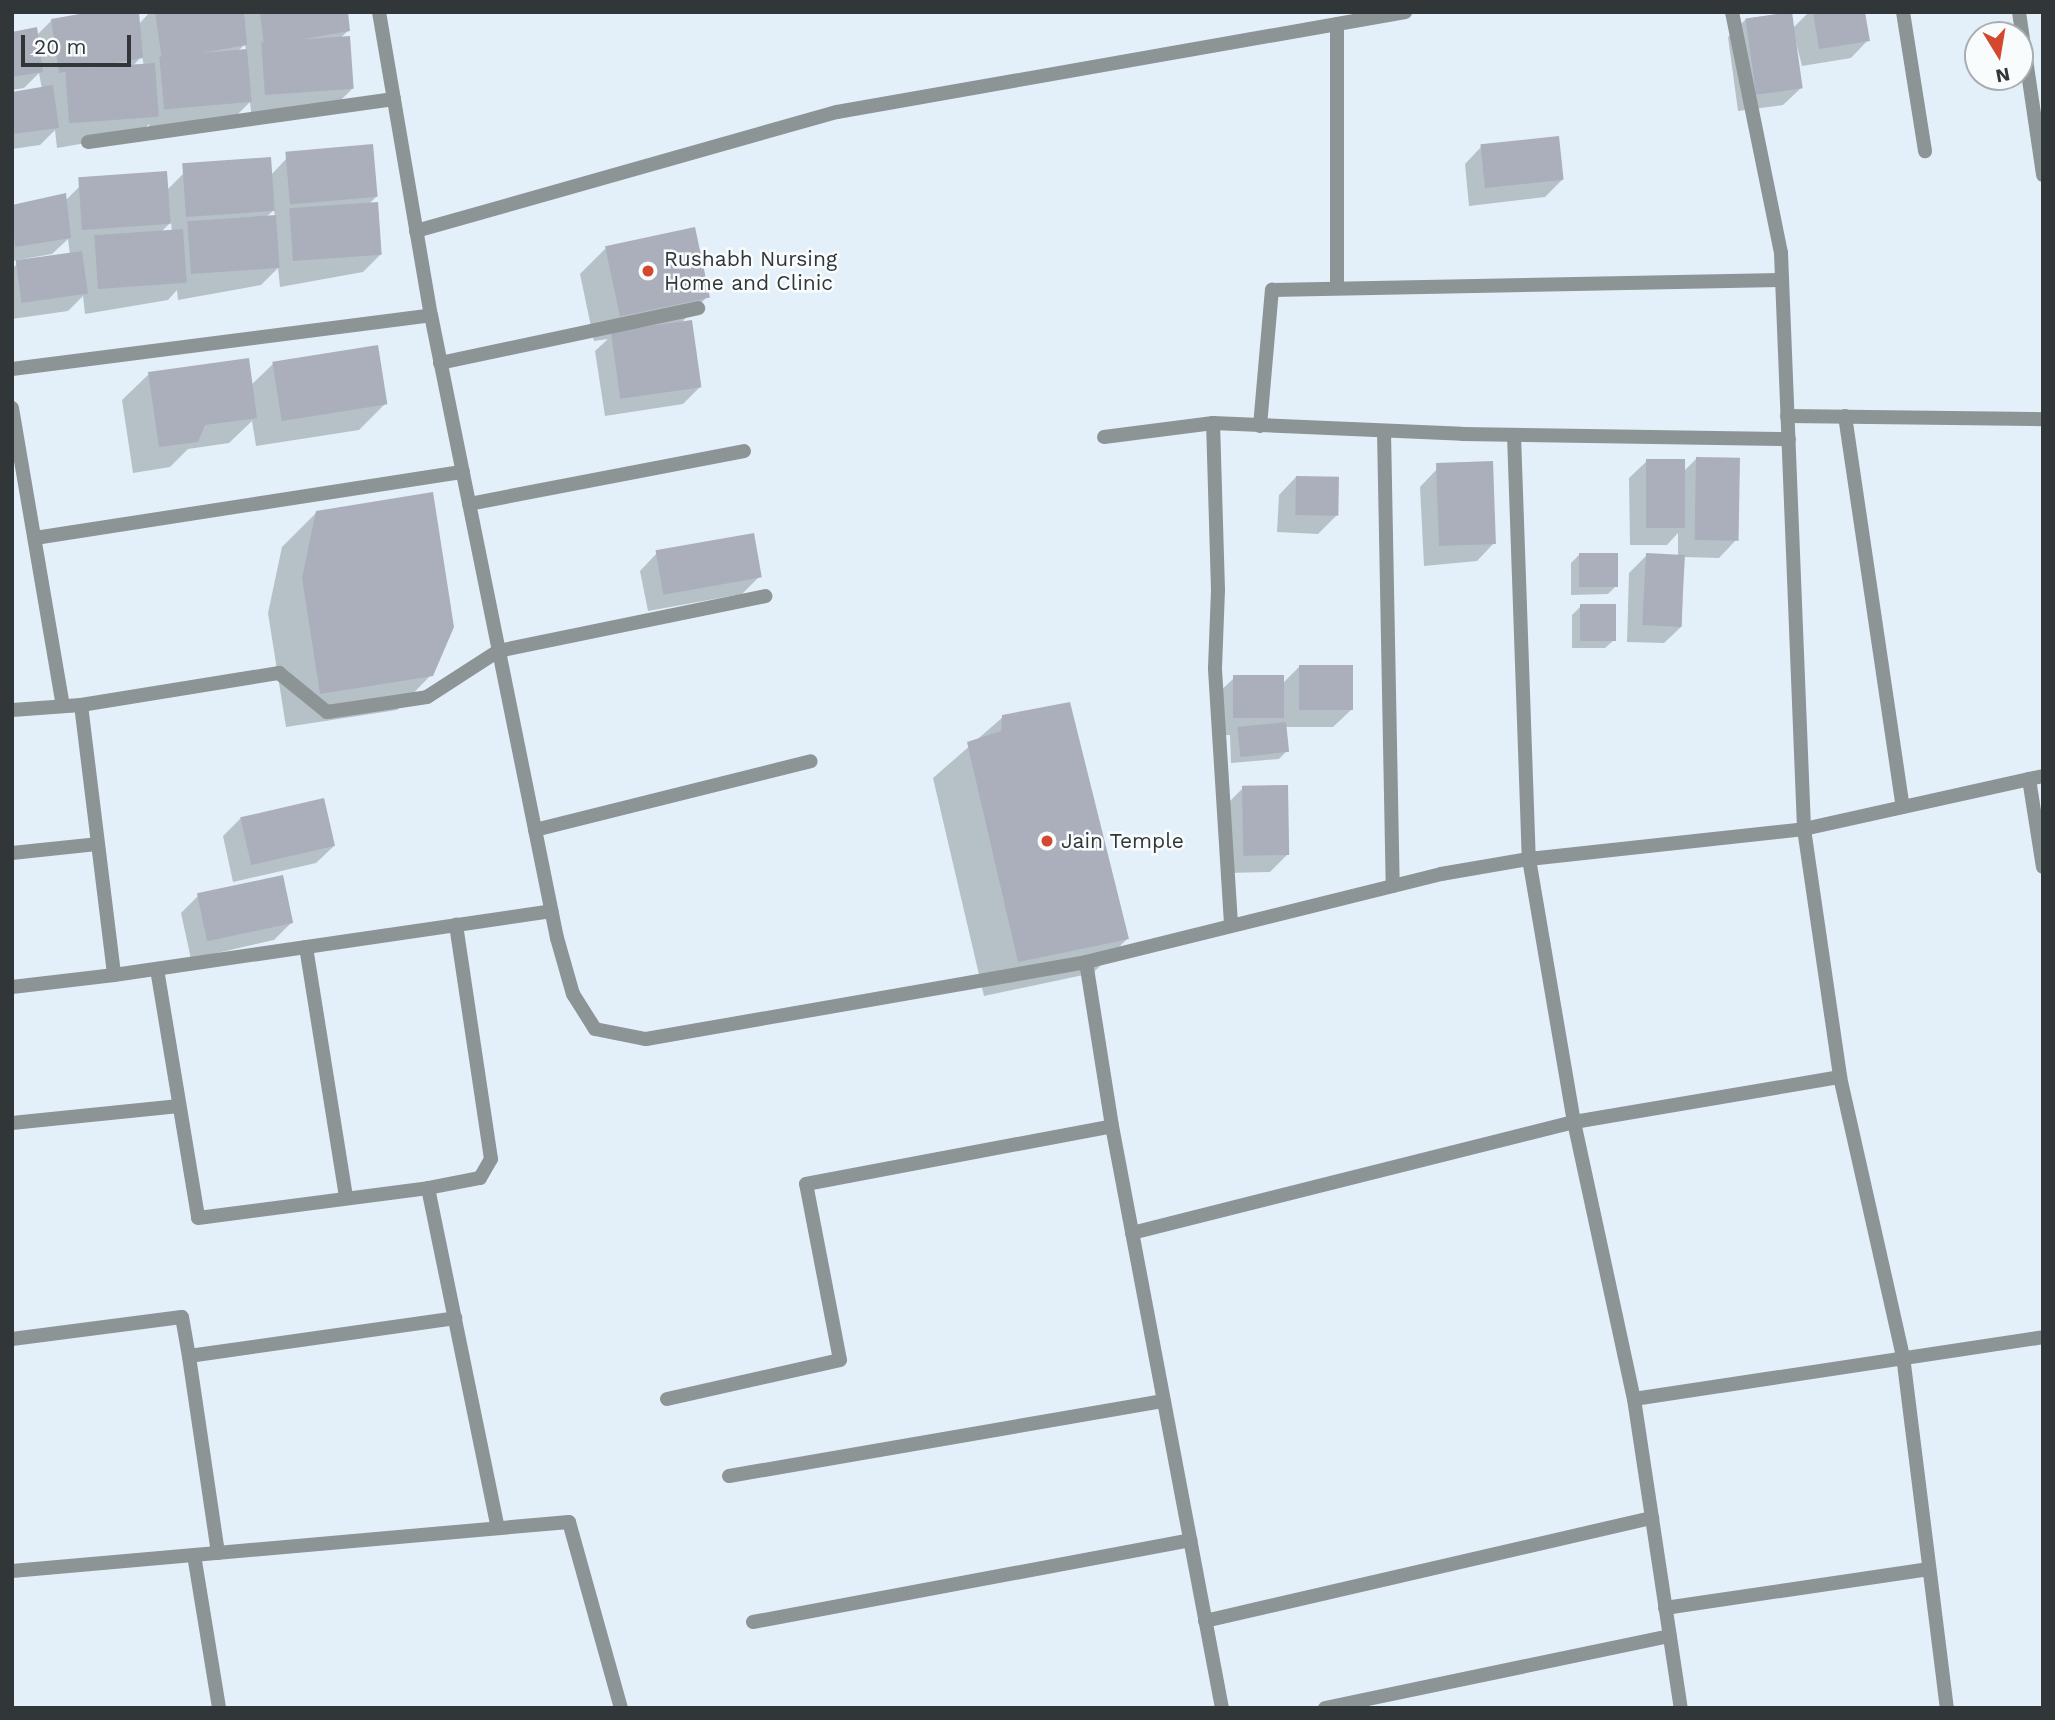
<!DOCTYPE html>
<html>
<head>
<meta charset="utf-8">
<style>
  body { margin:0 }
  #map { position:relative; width:2055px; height:1720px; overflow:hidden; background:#e4f0f9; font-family:"Work Sans",sans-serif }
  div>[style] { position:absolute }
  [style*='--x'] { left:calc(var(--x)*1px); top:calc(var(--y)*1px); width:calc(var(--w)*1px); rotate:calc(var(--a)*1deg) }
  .shadow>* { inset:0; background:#0003 }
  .building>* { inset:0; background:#abafbb; transform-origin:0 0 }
  .street>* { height:14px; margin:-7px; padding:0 7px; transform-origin:7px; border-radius:7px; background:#8d9495 }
  .dots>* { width:19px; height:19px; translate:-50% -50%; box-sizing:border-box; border:4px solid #f9fcfd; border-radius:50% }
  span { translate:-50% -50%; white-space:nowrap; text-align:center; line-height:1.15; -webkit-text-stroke:5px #f9fcfd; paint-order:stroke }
  .poi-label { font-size:21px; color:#313639 }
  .left { translate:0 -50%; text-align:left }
  .frame { position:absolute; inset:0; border:14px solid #313639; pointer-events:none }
  .north { position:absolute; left:1964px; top:21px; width:70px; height:70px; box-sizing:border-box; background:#f9fcfd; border:2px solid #a9adaf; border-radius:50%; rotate:169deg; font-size:19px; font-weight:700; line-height:28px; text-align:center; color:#313639 }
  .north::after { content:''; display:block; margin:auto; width:24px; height:32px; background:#d44830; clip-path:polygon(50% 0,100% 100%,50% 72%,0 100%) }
  .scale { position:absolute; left:21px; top:35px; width:110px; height:32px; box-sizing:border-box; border:4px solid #313639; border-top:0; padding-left:9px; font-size:21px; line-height:24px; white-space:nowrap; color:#313639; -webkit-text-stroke:5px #f9fcfd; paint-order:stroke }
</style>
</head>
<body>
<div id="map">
  <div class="shadow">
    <div style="clip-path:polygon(evenodd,150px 12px,346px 12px,348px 31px,339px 39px,352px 89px,335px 106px,252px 120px,250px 102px,233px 119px,150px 134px,149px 124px,139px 134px,57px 148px,55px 130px,40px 145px,12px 149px,12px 94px,42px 89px,39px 73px,24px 88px,12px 90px,12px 34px,36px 36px,52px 20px,139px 24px,150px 12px,245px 44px,246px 51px,237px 52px,245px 44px,150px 12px,142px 56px,144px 66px,130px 69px,142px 56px)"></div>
    <div style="clip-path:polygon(1790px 12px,1792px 29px,1809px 12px,1864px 12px,1868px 40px,1851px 58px,1802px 66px,1793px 30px,1801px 88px,1783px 105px,1738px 111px,1728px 37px,1746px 19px)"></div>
    <div style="clip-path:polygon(1482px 146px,1562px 180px,1545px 197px,1469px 206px,1465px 164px)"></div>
    <div style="clip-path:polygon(evenodd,286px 159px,376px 197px,368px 205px,380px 255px,363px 272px,280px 287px,278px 268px,261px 285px,178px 300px,177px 290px,168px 300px,85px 314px,83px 296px,68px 311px,12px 319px,12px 269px,17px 264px,70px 255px,68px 239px,52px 254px,12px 261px,12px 206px,65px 201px,80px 186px,167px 190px,184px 173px,271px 175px,286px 159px,274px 210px,275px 217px,265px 218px,274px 210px,286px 159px,171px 222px,172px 233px,158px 235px,171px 222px)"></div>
    <div style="clip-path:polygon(606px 248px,708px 296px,681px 323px,701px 386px,683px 404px,605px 416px,595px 351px,608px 339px,594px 341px,580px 274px)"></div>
    <div style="clip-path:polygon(273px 364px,385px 404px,359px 430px,256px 446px,252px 421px,229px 443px,188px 449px,170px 467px,133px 473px,122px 400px,149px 374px,251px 385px)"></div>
    <div style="clip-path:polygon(1697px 458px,1736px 540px,1719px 558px,1683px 557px,1682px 626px,1664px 643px,1627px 642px,1629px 573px,1647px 555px,1678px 556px,1678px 533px,1667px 545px,1630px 545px,1629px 478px,1647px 461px,1683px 472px)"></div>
    <div style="clip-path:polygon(1437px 469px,1494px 543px,1477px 561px,1424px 566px,1420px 487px)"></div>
    <div style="clip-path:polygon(1296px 477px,1336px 516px,1318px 534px,1277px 532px,1279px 495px)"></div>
    <div style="clip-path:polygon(317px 512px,431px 675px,397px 710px,286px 727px,268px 613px,282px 547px)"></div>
    <div style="clip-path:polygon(657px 553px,760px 576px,742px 594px,648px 611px,640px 571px)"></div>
    <div style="clip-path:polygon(1579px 555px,1616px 586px,1608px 594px,1571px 595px,1571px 563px)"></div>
    <div style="clip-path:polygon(1580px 607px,1614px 640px,1605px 648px,1572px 648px,1572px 615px)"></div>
    <div style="clip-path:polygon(1300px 666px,1351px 710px,1333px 727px,1285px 727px,1287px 751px,1279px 759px,1231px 763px,1230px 735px,1217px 735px,1216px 695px,1234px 678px,1282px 684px)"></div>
    <div style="clip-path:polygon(1003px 717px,1127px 939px,1093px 973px,984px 996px,933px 778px)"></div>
    <div style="clip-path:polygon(1243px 788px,1288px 854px,1270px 872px,1227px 873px,1225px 806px)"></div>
    <div style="clip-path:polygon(323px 800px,334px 846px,316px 863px,233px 882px,223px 836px,240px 819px)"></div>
    <div style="clip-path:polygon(198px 896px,291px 923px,274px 940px,191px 959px,181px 913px)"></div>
  </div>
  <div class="building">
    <div style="clip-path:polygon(91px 12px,139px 12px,143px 58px,59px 73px,51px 19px)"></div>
    <div style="clip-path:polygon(155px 12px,244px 12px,247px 45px,162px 60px)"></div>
    <div style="clip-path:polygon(260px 12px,348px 12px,350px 31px,264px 46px)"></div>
    <div style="left:1792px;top:12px;width:77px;height:47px;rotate:82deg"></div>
    <div style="clip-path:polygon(1813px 12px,1865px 12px,1870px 41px,1819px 49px)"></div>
    <div style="clip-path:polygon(37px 27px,43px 72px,12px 77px,12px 32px)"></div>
    <div style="left:350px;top:36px;width:53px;height:89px;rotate:86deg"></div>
    <div style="left:247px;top:49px;width:53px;height:88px;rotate:85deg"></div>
    <div style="left:155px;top:63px;width:54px;height:90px;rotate:86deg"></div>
    <div style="clip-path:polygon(53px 85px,59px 128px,12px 134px,12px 92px)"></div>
    <div style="left:1559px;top:136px;width:44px;height:79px;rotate:84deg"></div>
    <div style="left:373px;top:144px;width:53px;height:88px;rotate:85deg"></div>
    <div style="left:271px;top:157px;width:54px;height:89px;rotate:86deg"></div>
    <div style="left:167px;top:171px;width:53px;height:89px;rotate:86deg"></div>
    <div style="clip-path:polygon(66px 193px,71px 238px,15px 247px,12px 205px)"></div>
    <div style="left:378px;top:202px;width:53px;height:89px;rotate:86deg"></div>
    <div style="left:276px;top:215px;width:53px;height:89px;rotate:86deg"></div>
    <div style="left:695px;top:227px;width:72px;height:92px;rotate:78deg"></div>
    <div style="left:183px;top:229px;width:54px;height:89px;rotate:86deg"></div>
    <div style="left:82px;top:251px;width:43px;height:67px;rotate:82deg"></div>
    <div style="left:692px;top:320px;width:68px;height:82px;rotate:82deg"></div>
    <div style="left:378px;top:345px;width:60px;height:107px;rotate:81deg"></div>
    <div style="clip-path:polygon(249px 358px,257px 418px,205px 425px,198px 442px,159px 447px,148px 372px)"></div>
    <div style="left:1696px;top:457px;width:44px;height:83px;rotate:1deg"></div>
    <div style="left:1646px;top:459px;width:39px;height:69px"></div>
    <div style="left:1493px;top:461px;width:83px;height:57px;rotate:88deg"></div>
    <div style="left:1296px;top:476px;width:43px;height:39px;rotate:1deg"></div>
    <div style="clip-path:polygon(433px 492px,454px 627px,433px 676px,320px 694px,302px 578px,316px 511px)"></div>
    <div style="left:754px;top:533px;width:45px;height:100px;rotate:80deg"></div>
    <div style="left:1579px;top:553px;width:39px;height:34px"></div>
    <div style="left:1646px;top:553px;width:39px;height:72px;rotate:3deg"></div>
    <div style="left:1616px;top:604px;width:37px;height:36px;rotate:90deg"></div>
    <div style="left:1299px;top:665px;width:54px;height:45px"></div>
    <div style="left:1284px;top:675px;width:43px;height:51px;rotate:90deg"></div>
    <div style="clip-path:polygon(1070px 702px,1129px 939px,1018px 962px,967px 742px,1001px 731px,1002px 715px)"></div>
    <div style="left:1286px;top:722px;width:30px;height:49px;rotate:84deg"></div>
    <div style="left:1288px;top:785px;width:70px;height:46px;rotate:89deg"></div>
    <div style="left:324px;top:798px;width:49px;height:86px;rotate:77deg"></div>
    <div style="left:283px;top:875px;width:49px;height:88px;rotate:78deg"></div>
  </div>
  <div class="street">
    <div style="--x:379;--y:12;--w:307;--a:80.3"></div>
    <div style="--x:431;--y:315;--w:636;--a:78.57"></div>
    <div style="--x:557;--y:938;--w:58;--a:74.1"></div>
    <div style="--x:573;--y:994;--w:41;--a:57.8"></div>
    <div style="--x:595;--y:1029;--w:52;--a:11.1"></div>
    <div style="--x:646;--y:1039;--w:447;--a:-9.9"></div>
    <div style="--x:1086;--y:962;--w:366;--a:-13.9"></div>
    <div style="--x:1441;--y:874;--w:89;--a:-9.7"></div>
    <div style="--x:1529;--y:859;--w:277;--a:-6.2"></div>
    <div style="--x:1804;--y:829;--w:245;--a:-12.5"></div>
    <div style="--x:1732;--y:12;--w:246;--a:78.5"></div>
    <div style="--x:1781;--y:253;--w:576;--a:87.71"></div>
    <div style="--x:1804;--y:829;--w:251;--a:81.7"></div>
    <div style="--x:1903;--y:12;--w:141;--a:81"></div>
    <div style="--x:2019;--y:12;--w:165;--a:81.6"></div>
    <div style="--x:88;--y:142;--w:309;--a:-8"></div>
    <div style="--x:416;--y:231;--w:437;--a:-15.8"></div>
    <div style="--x:837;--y:112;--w:577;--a:-9.98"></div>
    <div style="--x:1337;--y:288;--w:264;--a:-90"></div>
    <div style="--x:440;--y:363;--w:264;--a:-12"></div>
    <div style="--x:12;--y:369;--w:422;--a:-7.3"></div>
    <div style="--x:12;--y:408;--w:301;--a:80.3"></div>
    <div style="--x:1787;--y:416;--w:256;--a:0.7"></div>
    <div style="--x:1845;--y:416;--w:395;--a:81.6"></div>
    <div style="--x:1260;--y:426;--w:137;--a:-85"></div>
    <div style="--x:1272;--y:290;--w:510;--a:-1.12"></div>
    <div style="--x:1384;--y:431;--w:455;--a:88.9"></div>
    <div style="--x:1514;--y:435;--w:424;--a:88"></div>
    <div style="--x:1529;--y:859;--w:267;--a:80.3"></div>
    <div style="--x:1574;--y:1122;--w:283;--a:77.8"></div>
    <div style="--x:1634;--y:1399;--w:313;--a:81.4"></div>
    <div style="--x:1104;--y:437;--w:110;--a:-7.3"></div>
    <div style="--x:469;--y:504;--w:280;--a:-10.9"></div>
    <div style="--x:35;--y:538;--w:433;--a:-8.8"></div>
    <div style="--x:81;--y:705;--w:272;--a:83"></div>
    <div style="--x:114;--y:975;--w:442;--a:-8.3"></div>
    <div style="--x:12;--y:710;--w:69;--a:-4.1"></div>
    <div style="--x:81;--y:705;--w:201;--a:-9.2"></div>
    <div style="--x:279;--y:673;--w:62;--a:39.1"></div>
    <div style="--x:327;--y:712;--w:101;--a:-8.5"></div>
    <div style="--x:427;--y:697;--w:85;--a:-32.9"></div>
    <div style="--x:498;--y:651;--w:273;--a:-11.6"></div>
    <div style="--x:2029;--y:779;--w:89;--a:81"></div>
    <div style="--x:535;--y:830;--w:284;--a:-14"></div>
    <div style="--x:12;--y:853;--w:85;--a:-6"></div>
    <div style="--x:1231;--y:924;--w:256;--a:-93.6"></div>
    <div style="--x:1215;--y:668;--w:78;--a:-87.8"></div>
    <div style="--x:1218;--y:590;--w:167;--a:-91.7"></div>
    <div style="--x:1213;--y:423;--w:249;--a:2.5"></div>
    <div style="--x:1462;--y:434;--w:327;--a:0.9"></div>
    <div style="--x:306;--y:947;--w:253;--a:80.9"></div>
    <div style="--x:1086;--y:962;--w:166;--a:81"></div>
    <div style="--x:1112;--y:1126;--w:592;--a:79.3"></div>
    <div style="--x:157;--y:969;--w:252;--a:80.6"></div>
    <div style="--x:198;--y:1218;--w:232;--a:-7.4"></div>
    <div style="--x:428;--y:1188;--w:347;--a:78.4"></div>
    <div style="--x:12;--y:987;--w:103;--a:-6.7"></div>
    <div style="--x:12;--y:1123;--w:168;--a:-5.8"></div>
    <div style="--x:428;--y:1188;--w:53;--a:-10.9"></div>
    <div style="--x:480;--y:1178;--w:22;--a:-60"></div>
    <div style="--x:491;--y:1159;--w:237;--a:-98.5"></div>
    <div style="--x:1132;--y:1233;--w:456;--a:-14.1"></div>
    <div style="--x:1574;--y:1122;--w:270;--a:-9.6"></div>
    <div style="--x:1840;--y:1077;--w:286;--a:77.3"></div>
    <div style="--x:1903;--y:1356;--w:355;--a:82.9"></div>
    <div style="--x:12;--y:1339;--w:171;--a:-7.4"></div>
    <div style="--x:182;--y:1317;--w:40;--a:80"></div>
    <div style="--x:667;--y:1399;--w:177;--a:-12.7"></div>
    <div style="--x:840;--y:1360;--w:179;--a:-100.9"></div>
    <div style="--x:806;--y:1184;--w:311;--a:-10.7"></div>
    <div style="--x:1634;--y:1399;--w:414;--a:-8.6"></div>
    <div style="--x:729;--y:1476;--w:441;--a:-9.8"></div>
    <div style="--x:218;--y:1553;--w:199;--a:-98.4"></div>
    <div style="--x:189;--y:1356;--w:269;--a:-8.1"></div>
    <div style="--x:194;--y:1555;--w:155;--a:80.7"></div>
    <div style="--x:12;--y:1571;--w:559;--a:-5.03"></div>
    <div style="--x:569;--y:1522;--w:193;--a:74.4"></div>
    <div style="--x:1665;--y:1608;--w:267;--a:-8.4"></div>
    <div style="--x:1205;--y:1621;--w:459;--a:-13"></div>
    <div style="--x:753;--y:1622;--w:445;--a:-10.6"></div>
    <div style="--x:1325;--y:1708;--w:352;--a:-11.8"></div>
  </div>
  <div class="dots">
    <div style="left:648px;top:271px;background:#d44830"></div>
    <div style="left:1047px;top:841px;background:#d44830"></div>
  </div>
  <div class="poi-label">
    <span class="left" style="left:664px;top:271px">Rushabh Nursing<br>Home and Clinic</span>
    <span class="left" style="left:1061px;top:841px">Jain Temple</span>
  </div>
  <div class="frame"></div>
  <div class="north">N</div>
  <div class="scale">20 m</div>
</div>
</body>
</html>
